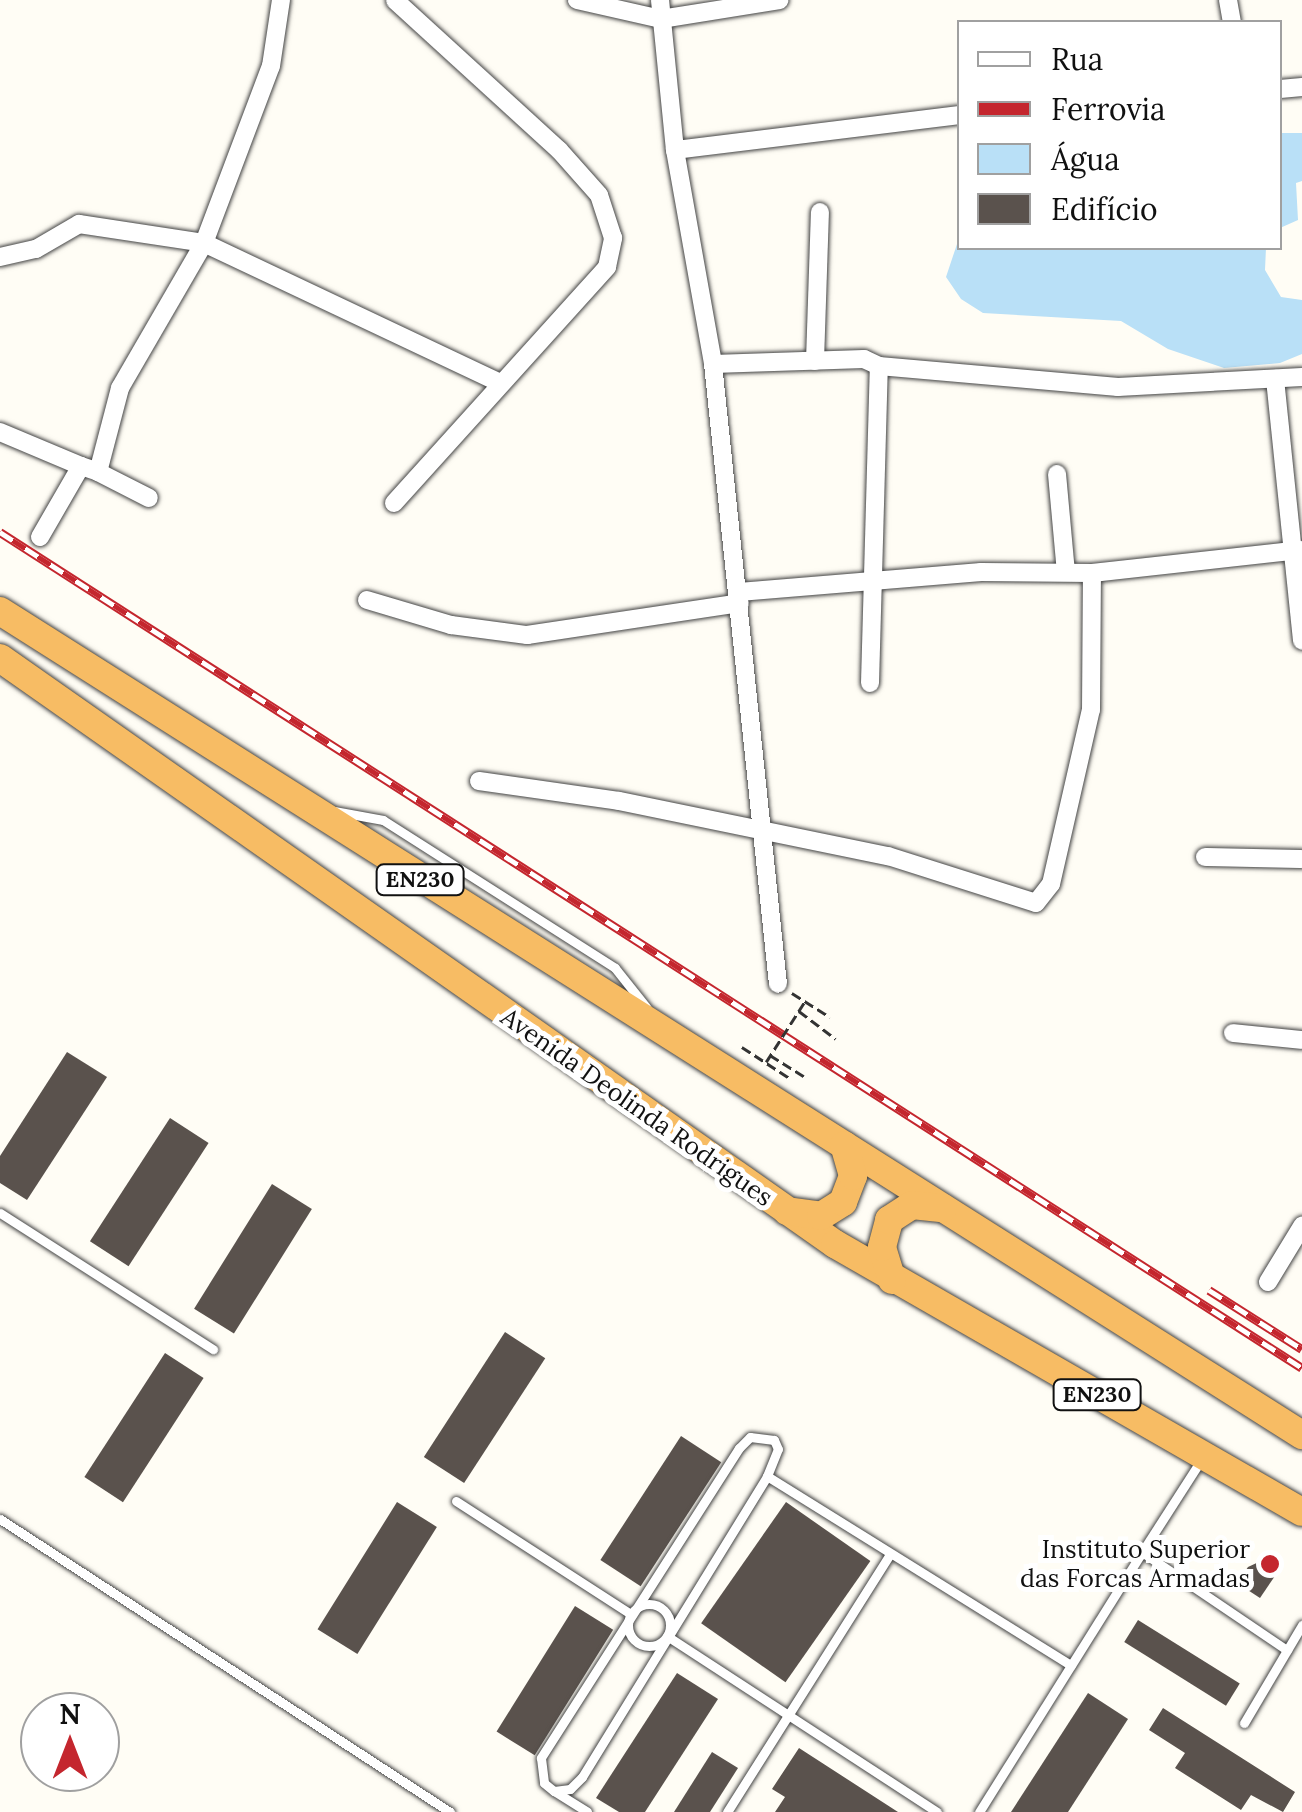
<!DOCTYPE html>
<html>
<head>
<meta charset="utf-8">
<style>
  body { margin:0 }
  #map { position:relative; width:1302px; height:1812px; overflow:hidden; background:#fffdf5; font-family:Lora,serif }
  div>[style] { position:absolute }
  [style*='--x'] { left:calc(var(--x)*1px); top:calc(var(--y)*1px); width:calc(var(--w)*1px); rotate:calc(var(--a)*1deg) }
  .water>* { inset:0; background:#b9e0f7 }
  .building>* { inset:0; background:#5a524d; transform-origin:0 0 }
  .path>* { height:2.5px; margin-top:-1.25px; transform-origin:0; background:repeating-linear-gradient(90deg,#333 0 10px,transparent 0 15px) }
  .roads { filter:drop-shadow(0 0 2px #444) drop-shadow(0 0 2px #444) }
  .service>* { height:9px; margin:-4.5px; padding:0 4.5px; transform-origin:4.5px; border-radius:4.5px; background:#fff }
  .service>.ring { margin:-4.5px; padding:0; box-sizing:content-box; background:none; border:9px solid #fff; border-radius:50% }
  .minor>* { height:18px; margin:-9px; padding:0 9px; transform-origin:9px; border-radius:9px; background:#fff }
  .trunk>* { height:28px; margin:-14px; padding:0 14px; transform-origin:14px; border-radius:14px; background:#f7bc64 }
  .rail>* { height:9px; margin-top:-4.5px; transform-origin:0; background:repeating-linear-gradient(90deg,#fff 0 15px,#c4262e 0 30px); box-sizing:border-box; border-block:2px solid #c4262e }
  .path-bridge>* { height:2.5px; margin-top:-1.25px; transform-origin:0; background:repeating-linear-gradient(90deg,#333 0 10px,transparent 0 15px) }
  .dots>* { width:28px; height:28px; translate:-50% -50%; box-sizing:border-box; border:5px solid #fff; border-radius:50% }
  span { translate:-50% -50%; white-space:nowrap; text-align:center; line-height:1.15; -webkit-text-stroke:10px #fff; paint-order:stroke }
  .shield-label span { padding:2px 8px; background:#fff; border:2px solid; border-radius:8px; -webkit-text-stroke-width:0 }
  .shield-label { font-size:22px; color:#111; font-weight:700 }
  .street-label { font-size:25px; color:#111 }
  .poi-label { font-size:25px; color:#111 }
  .right { translate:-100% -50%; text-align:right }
  .legend { position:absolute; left:957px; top:20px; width:325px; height:230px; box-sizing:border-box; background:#fff; border:2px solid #a0a0a0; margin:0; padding:12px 18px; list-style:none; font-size:30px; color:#111 }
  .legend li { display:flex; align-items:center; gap:20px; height:50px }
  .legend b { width:50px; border:2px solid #a0a0a0 }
  .north { position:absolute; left:20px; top:1692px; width:100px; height:100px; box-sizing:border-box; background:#fff; border:2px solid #a0a0a0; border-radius:50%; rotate:0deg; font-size:28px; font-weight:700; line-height:40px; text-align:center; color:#111 }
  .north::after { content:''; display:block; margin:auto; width:35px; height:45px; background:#c4262e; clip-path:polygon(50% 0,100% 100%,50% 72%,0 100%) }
</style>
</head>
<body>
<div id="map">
  <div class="water">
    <div style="clip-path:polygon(1280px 133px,1302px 133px,1302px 181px,1296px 183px,1298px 220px,1280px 228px)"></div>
    <div style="clip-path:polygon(959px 238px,959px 248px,1266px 248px,1265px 270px,1281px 297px,1302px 300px,1302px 354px,1280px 363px,1224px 368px,1168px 349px,1121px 321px,983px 313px,961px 299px,946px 277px)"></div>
  </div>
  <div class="building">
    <div style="clip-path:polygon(67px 1052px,107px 1077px,27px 1200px,0 1183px,0 1156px)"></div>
    <div style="left:170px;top:1118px;width:46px;height:147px;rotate:33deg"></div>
    <div style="left:272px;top:1184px;width:47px;height:147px;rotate:32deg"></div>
    <div style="left:505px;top:1332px;width:48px;height:149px;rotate:33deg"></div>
    <div style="left:165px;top:1353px;width:46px;height:148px;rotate:33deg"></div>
    <div style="left:681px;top:1436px;width:48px;height:148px;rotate:33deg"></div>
    <div style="left:397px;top:1502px;width:47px;height:150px;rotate:32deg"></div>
    <div style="left:786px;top:1502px;width:103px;height:148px;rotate:35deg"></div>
    <div style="clip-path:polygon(1263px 1560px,1279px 1570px,1260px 1598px,1237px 1583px,1248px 1567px)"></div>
    <div style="left:575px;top:1606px;width:45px;height:148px;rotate:32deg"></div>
    <div style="left:1138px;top:1620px;width:120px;height:26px;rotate:32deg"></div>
    <div style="clip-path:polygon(677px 1673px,718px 1699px,645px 1812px,619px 1812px,596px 1798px)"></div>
    <div style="clip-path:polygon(1088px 1693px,1128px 1719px,1068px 1812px,1011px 1812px)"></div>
    <div style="clip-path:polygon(1163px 1708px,1295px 1792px,1283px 1812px,1251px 1795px,1241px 1810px,1175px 1768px,1185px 1753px,1149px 1730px)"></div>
    <div style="clip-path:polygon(799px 1748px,898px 1812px,775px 1812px,785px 1797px,772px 1789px)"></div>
    <div style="clip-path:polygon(712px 1752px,738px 1768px,710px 1812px,674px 1812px)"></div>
  </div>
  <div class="path">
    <div style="--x:792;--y:993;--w:45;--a:32.3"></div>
    <div style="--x:799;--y:1011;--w:46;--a:37.1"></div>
    <div style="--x:742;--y:1047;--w:59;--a:33.1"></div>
    <div style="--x:770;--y:1055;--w:40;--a:32"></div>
  </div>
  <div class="roads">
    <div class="service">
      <div style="--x:334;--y:811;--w:50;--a:10.4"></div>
      <div style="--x:383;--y:820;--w:275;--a:32.5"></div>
      <div style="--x:615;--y:968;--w:50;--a:51.5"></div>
      <div style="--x:0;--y:1213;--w:253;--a:32.6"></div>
      <div style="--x:767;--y:1476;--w:358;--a:31.9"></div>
      <div style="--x:456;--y:1501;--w:208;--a:32.9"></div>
      <div style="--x:0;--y:1519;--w:537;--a:33.07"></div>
      <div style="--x:1142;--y:1552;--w:113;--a:-57.3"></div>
      <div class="ring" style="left:628px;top:1604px;width:33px;height:33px"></div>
      <div style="--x:667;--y:1636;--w:322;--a:33.1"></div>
      <div style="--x:1244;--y:1723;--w:114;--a:-59.4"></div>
      <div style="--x:554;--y:1791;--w:16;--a:-7"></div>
      <div style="--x:570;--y:1789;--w:17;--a:-45"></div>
      <div style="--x:582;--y:1777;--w:353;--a:-58.4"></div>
      <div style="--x:767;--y:1476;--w:29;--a:-68"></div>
      <div style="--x:778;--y:1449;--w:10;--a:-114"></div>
      <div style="--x:774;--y:1440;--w:24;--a:-173"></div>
      <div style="--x:750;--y:1437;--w:16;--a:135"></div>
      <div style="--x:739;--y:1448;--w:368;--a:122.6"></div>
      <div style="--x:541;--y:1758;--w:25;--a:83"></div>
      <div style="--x:544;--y:1783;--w:13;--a:39"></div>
      <div style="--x:554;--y:1791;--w:39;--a:32"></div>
      <div style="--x:727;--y:1812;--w:305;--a:-57.7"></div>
      <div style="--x:979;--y:1812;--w:307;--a:-57.9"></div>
      <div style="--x:1142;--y:1552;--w:175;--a:34.1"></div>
    </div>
    <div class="minor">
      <div style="--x:577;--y:0;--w:86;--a:12.7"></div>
      <div style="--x:661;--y:19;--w:120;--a:-9.1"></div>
      <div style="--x:660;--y:0;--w:151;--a:84.3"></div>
      <div style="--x:675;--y:150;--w:217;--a:79.9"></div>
      <div style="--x:713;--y:364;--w:623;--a:84.02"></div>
      <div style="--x:1228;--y:0;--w:22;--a:80"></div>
      <div style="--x:1280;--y:89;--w:22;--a:-5"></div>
      <div style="--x:675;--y:150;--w:286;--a:-7"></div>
      <div style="--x:0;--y:257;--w:37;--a:-13"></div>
      <div style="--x:36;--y:249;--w:50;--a:-30.2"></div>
      <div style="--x:79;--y:224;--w:126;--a:8.6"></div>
      <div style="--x:204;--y:243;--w:325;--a:25.3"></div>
      <div style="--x:815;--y:361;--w:149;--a:-88.1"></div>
      <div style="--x:713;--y:364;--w:151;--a:-1.9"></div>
      <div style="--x:864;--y:359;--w:17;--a:25"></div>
      <div style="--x:879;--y:366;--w:240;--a:5"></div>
      <div style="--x:1118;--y:387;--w:184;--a:-3.1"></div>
      <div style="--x:1275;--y:379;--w:263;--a:84.1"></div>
      <div style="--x:0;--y:432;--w:88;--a:22.8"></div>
      <div style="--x:98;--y:472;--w:57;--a:27"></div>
      <div style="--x:1057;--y:474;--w:98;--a:84.8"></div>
      <div style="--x:394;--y:503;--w:318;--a:-47.9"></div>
      <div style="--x:607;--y:267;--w:30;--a:-78"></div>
      <div style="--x:613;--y:238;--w:45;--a:-108"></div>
      <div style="--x:599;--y:195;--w:60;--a:-131.6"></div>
      <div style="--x:559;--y:150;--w:222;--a:-137.6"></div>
      <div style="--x:40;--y:537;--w:82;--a:-60"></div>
      <div style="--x:81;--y:466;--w:18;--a:19"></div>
      <div style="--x:98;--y:472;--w:87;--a:-75.3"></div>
      <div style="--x:120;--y:388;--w:168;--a:-59.9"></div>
      <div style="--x:204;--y:243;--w:189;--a:-69.3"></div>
      <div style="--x:271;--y:66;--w:67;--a:-81.4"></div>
      <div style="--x:739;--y:592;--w:243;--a:-4.7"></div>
      <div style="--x:981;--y:572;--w:111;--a:0.5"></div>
      <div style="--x:1092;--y:573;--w:211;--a:-6.3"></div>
      <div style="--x:367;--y:600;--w:88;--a:16.6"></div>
      <div style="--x:451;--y:625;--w:77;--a:7.5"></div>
      <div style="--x:527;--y:635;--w:215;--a:-8.5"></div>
      <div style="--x:870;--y:683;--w:317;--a:-88.4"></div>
      <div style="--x:479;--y:781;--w:141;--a:8.1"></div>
      <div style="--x:619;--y:801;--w:275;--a:11.6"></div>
      <div style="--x:888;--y:856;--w:155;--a:17.6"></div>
      <div style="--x:1036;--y:903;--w:24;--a:-52"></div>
      <div style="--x:1051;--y:884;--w:179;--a:-77.1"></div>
      <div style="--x:1091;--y:710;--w:137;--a:-89.6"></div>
      <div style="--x:1205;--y:857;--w:97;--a:1.2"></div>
      <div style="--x:1233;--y:1033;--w:69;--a:5.8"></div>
      <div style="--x:1268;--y:1282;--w:66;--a:-58.7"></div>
    </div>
    <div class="trunk">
      <div style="--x:0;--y:611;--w:1541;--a:32.33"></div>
      <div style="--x:0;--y:658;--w:1020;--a:35.06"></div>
      <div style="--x:835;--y:1244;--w:538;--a:29.85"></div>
      <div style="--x:787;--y:1211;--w:34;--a:8"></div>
      <div style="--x:821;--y:1216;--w:26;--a:-32"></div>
      <div style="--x:843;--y:1202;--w:28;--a:-69"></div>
      <div style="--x:853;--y:1176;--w:32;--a:-106"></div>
      <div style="--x:892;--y:1280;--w:34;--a:-107"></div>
      <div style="--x:882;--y:1247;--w:28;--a:-75"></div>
      <div style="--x:889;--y:1220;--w:27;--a:-33"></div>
      <div style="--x:912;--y:1205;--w:31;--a:6"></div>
    </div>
  </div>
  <div class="rail">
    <div style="--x:0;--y:532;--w:1547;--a:32.7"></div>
    <div style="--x:1209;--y:1290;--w:110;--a:32.4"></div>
  </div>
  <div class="path-bridge">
    <div style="--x:766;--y:1062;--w:72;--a:-57.4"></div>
  </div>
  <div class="dots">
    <div style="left:1270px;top:1564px;background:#c4262e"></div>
  </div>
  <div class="shield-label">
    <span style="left:420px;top:880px">EN230</span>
    <span style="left:1097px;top:1395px">EN230</span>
  </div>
  <div class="street-label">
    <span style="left:637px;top:1107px;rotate:35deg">Avenida Deolinda Rodrigues</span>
  </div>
  <div class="poi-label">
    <span class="right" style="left:1250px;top:1564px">Instituto Superior<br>das Forcas Armadas</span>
  </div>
  <ul class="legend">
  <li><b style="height:12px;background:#fff"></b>Rua</li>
  <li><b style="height:12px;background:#c4262e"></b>Ferrovia</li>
  <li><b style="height:28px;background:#b9e0f7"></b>Água</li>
  <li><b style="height:28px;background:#5a524d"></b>Edifício</li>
  </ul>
  <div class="north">N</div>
</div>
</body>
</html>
